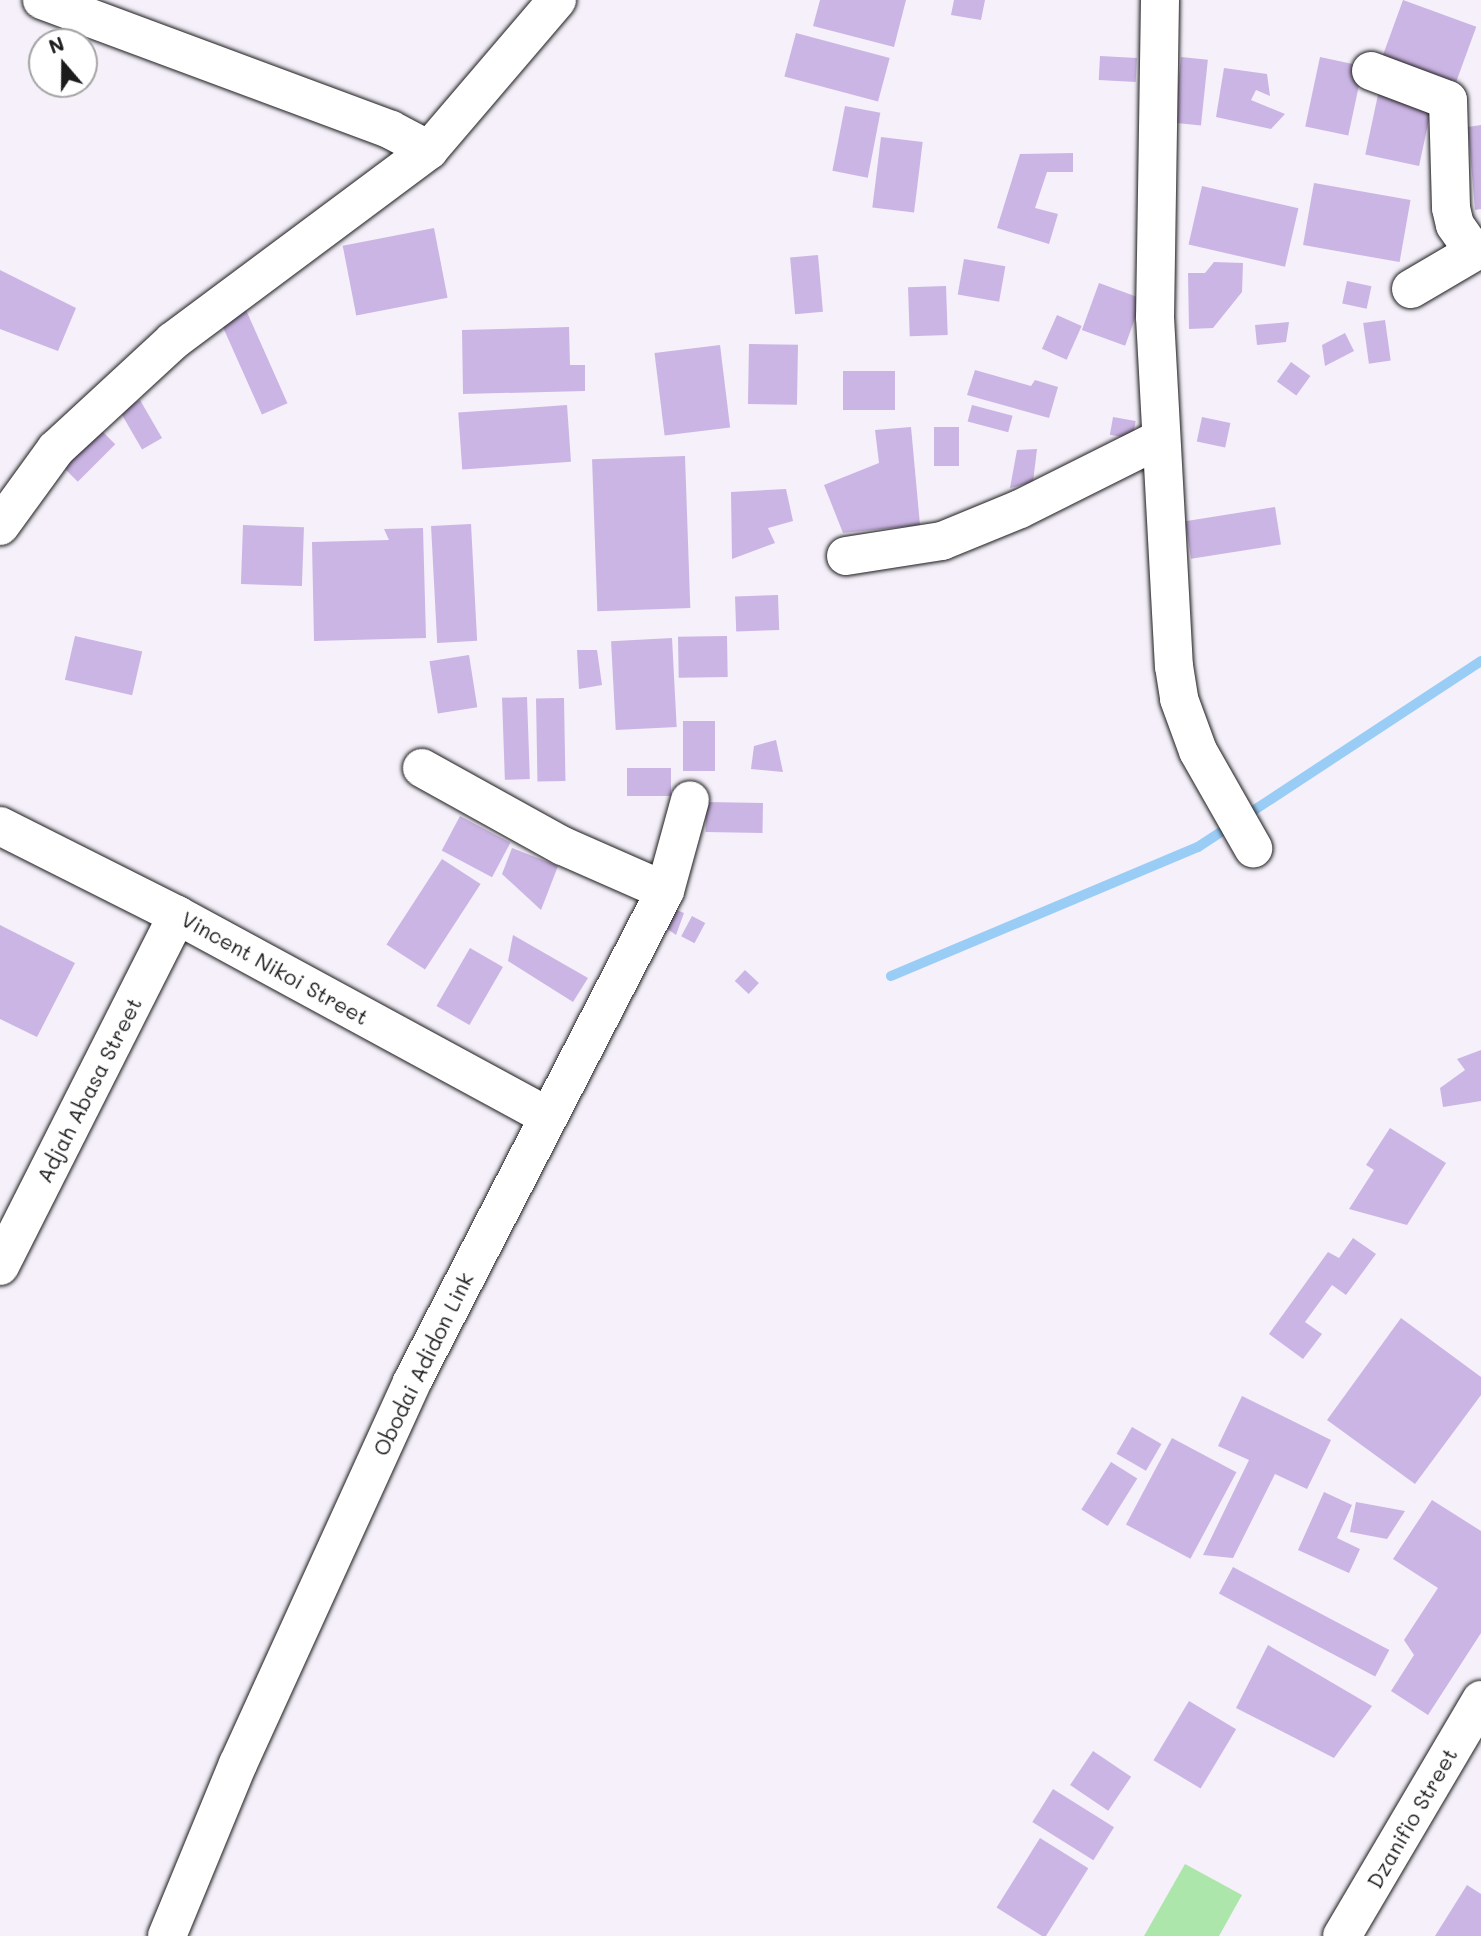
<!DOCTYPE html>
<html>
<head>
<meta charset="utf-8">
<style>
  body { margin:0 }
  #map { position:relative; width:1481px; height:1936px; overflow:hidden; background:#f5f0fa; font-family:Mali,sans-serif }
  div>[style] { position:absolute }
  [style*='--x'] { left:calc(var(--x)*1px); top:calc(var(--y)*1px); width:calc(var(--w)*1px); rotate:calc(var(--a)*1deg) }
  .green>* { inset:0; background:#ade6ab }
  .stream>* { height:10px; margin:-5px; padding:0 5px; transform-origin:5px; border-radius:5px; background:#99cdf6 }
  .building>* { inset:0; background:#cbb5e4; transform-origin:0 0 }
  .roads { filter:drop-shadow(0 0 2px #1c1c1c) drop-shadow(0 0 2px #1c1c1c) }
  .minor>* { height:38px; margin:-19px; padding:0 19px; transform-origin:19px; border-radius:19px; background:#fff }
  span { translate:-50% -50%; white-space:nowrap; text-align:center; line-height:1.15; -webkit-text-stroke:6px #fff; paint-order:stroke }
  .street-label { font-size:21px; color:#1c1c1c }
  .north { position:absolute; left:28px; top:28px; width:70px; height:70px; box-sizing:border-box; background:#fff; border:2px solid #a4a4a4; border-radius:50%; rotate:340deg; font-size:19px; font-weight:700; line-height:28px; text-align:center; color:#1c1c1c }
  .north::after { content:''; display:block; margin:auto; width:24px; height:32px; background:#1c1c1c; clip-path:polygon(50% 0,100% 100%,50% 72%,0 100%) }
</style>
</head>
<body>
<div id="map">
  <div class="green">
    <div style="clip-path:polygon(1185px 1864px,1242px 1895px,1219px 1936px,1144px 1936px)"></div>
  </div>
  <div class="stream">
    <div style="--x:891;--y:976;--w:333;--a:-22.8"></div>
    <div style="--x:1198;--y:847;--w:339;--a:-33.3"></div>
  </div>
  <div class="building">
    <div style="clip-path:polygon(820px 0,906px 0,894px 47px,813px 26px)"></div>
    <div style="clip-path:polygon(954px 0,985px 0,981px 20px,951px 15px)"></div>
    <div style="left:1403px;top:0;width:78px;height:59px;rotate:20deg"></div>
    <div style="left:796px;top:33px;width:97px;height:45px;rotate:15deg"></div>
    <div style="left:1100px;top:56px;width:37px;height:24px;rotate:3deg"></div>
    <div style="left:1181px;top:57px;width:27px;height:66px;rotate:6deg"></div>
    <div style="left:1320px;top:57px;width:44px;height:71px;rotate:12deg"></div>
    <div style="clip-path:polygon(1224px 68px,1267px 74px,1270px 96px,1256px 90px,1251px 100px,1285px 114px,1271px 129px,1216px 117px)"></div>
    <div style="left:1379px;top:90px;width:55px;height:66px;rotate:12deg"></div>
    <div style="left:845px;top:106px;width:36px;height:66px;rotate:11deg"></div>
    <div style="clip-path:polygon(1481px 125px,1481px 209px,1475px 210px,1468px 127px)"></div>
    <div style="left:881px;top:137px;width:42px;height:71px;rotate:7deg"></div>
    <div style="clip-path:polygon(1073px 153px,1073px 172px,1047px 172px,1035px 208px,1058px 214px,1049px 244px,997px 228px,1020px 154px)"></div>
    <div style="left:1314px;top:183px;width:98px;height:63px;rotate:10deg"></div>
    <div style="left:1202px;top:186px;width:99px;height:60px;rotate:13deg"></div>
    <div style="left:434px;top:228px;width:71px;height:93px;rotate:79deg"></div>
    <div style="left:818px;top:255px;width:57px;height:28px;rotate:85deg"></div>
    <div style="left:964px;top:259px;width:42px;height:36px;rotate:10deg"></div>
    <div style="clip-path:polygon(1214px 262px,1243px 263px,1242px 292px,1213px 328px,1189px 329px,1188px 273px,1205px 273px)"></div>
    <div style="clip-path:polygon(0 270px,76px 308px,58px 351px,0 329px)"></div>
    <div style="left:1347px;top:281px;width:25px;height:23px;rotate:12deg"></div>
    <div style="left:1099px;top:283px;width:46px;height:50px;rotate:20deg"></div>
    <div style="left:946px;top:286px;width:49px;height:38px;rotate:88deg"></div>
    <div style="left:246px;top:310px;width:102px;height:28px;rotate:66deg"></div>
    <div style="left:1057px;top:315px;width:27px;height:37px;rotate:24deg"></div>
    <div style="left:1385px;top:320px;width:41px;height:22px;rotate:82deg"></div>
    <div style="clip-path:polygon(1289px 322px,1286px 342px,1257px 345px,1255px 325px)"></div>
    <div style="clip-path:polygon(569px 327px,570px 365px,585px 365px,585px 391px,463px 394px,462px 330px)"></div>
    <div style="clip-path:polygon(1345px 333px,1354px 351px,1325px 366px,1322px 345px)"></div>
    <div style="left:749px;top:344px;width:49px;height:60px;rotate:1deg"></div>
    <div style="left:720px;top:345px;width:83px;height:66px;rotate:83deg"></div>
    <div style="left:1291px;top:362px;width:24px;height:24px;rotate:36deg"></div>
    <div style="clip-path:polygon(975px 370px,1031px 386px,1035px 380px,1058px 387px,1049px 418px,967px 395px)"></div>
    <div style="left:843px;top:371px;width:52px;height:39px"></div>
    <div style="left:140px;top:400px;width:44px;height:23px;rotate:60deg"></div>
    <div style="left:567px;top:405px;width:57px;height:109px;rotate:86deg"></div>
    <div style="left:972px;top:405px;width:42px;height:17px;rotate:15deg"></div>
    <div style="left:1113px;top:417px;width:23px;height:18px;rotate:10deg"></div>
    <div style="left:1202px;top:417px;width:29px;height:25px;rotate:12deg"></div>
    <div style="clip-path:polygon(911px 427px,920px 525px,843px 533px,824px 485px,879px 463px,875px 430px)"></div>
    <div style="left:959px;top:427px;width:39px;height:25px;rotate:90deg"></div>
    <div style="left:99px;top:428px;width:23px;height:53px;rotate:45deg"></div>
    <div style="clip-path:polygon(1037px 449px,1033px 482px,1010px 488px,1017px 450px)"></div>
    <div style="left:685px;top:456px;width:152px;height:93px;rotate:88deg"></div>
    <div style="clip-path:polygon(786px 489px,793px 521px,768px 528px,775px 543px,732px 559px,731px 492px)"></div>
    <div style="left:1275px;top:507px;width:38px;height:91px;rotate:81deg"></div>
    <div style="left:471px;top:524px;width:117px;height:40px;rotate:87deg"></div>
    <div style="left:243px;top:525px;width:61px;height:59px;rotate:2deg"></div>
    <div style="clip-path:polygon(423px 528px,426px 638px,314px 641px,312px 542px,389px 540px,384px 529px)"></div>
    <div style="left:778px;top:595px;width:35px;height:43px;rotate:88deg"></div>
    <div style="left:75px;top:636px;width:69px;height:45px;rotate:13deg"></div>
    <div style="left:727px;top:636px;width:41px;height:49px;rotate:89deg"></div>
    <div style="left:672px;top:638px;width:89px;height:61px;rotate:87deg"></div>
    <div style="clip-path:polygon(577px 650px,597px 650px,602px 685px,579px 689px)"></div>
    <div style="left:469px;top:655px;width:53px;height:40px;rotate:81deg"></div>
    <div style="left:527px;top:697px;width:82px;height:25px;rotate:88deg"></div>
    <div style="left:564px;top:698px;width:83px;height:28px;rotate:89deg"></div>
    <div style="left:683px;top:721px;width:32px;height:50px"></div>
    <div style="clip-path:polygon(776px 740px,783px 772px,751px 769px,754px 746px)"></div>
    <div style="left:627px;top:768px;width:44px;height:28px"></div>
    <div style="left:706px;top:802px;width:57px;height:30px;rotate:1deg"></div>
    <div style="left:460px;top:816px;width:57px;height:39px;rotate:28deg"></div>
    <div style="clip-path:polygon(512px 848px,558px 866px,541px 910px,502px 874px)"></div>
    <div style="left:442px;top:859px;width:46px;height:102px;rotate:33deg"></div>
    <div style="clip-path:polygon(669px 907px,684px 913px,676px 935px,662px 925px)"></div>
    <div style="left:692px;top:916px;width:15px;height:23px;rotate:28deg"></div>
    <div style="clip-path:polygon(0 925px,75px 963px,37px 1037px,0 1019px)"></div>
    <div style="clip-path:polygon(513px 935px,588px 978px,573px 1002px,508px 961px)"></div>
    <div style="left:470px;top:948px;width:38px;height:67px;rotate:30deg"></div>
    <div style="left:745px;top:970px;width:19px;height:15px;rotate:43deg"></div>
    <div style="clip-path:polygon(1481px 1050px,1481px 1101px,1443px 1107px,1440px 1088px,1465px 1070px,1457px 1059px)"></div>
    <div style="clip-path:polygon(1390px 1128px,1446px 1163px,1407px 1225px,1349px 1209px,1374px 1170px,1366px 1165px)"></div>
    <div style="clip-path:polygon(1353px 1238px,1376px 1254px,1346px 1295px,1332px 1285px,1305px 1322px,1322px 1334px,1303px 1359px,1269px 1334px,1328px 1252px,1339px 1258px)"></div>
    <div style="clip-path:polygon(1401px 1318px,1481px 1377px,1481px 1395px,1415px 1484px,1327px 1420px)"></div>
    <div style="clip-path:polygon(1242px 1396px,1331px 1440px,1307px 1489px,1275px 1474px,1233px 1558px,1203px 1555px,1249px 1460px,1218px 1446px)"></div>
    <div style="left:1132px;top:1427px;width:34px;height:31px;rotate:30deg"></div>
    <div style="left:1172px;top:1438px;width:73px;height:98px;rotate:28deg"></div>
    <div style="left:1111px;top:1462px;width:31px;height:56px;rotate:32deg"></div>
    <div style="clip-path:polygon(1324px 1492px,1352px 1505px,1337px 1538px,1360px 1549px,1349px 1573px,1298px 1550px)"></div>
    <div style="clip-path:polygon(1432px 1500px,1481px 1531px,1481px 1633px,1428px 1715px,1391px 1691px,1414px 1655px,1404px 1640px,1438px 1588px,1393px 1559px)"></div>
    <div style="clip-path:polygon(1356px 1502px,1405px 1511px,1387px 1539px,1350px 1532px)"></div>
    <div style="left:1233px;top:1567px;width:177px;height:30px;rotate:28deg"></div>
    <div style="clip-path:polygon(1268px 1645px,1372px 1706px,1334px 1758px,1236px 1708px)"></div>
    <div style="left:1189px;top:1701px;width:55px;height:69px;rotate:31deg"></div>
    <div style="left:1093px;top:1751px;width:46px;height:41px;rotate:34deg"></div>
    <div style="left:1053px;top:1789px;width:72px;height:39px;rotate:32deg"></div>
    <div style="left:1040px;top:1838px;width:57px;height:82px;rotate:32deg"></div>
    <div style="clip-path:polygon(1467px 1885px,1481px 1894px,1481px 1936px,1435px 1936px)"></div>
  </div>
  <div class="roads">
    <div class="minor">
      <div style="--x:42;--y:0;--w:372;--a:20.4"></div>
      <div style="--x:391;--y:130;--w:43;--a:27.8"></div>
      <div style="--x:1160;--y:0;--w:317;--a:90.9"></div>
      <div style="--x:1155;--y:317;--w:350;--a:86.9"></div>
      <div style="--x:1174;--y:666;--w:33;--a:81"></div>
      <div style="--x:1179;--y:699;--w:55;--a:69.9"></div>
      <div style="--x:1198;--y:751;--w:112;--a:60.4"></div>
      <div style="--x:1371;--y:71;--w:82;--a:20.6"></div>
      <div style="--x:1448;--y:100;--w:108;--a:88.4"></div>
      <div style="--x:1451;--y:208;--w:17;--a:77"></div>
      <div style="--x:1455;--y:225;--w:32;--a:55"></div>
      <div style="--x:1411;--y:289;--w:81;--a:-30.4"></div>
      <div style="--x:0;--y:526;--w:95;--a:-54"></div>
      <div style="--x:56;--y:449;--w:159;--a:-42.7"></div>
      <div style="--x:173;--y:341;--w:319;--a:-36.7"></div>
      <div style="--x:429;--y:150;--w:197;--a:-49.5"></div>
      <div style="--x:846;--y:556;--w:97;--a:-8.9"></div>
      <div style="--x:942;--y:541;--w:84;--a:-22.3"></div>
      <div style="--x:1020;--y:509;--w:157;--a:-26.6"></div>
      <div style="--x:422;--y:768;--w:161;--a:29"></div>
      <div style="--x:563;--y:846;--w:111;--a:23.8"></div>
      <div style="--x:0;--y:826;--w:198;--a:26.7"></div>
      <div style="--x:177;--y:915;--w:421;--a:28.5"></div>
      <div style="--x:0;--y:1266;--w:393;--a:-63.2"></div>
      <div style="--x:167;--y:1936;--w:186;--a:-67.6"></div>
      <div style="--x:238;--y:1764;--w:420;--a:-65.5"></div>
      <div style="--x:412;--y:1382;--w:552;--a:-62.74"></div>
      <div style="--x:665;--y:891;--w:94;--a:-74.6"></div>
      <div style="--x:1342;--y:1936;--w:274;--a:-59.5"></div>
    </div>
  </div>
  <div class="street-label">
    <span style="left:275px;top:968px;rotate:29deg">Vincent Nikoi Street</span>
    <span style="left:89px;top:1090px;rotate:-63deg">Adjah Abasa Street</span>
    <span style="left:423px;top:1364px;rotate:-64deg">Obodai Adidon Link</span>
    <span style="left:1412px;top:1818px;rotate:-60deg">Dzanifio Street</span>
  </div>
  <div class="north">N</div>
</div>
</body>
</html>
